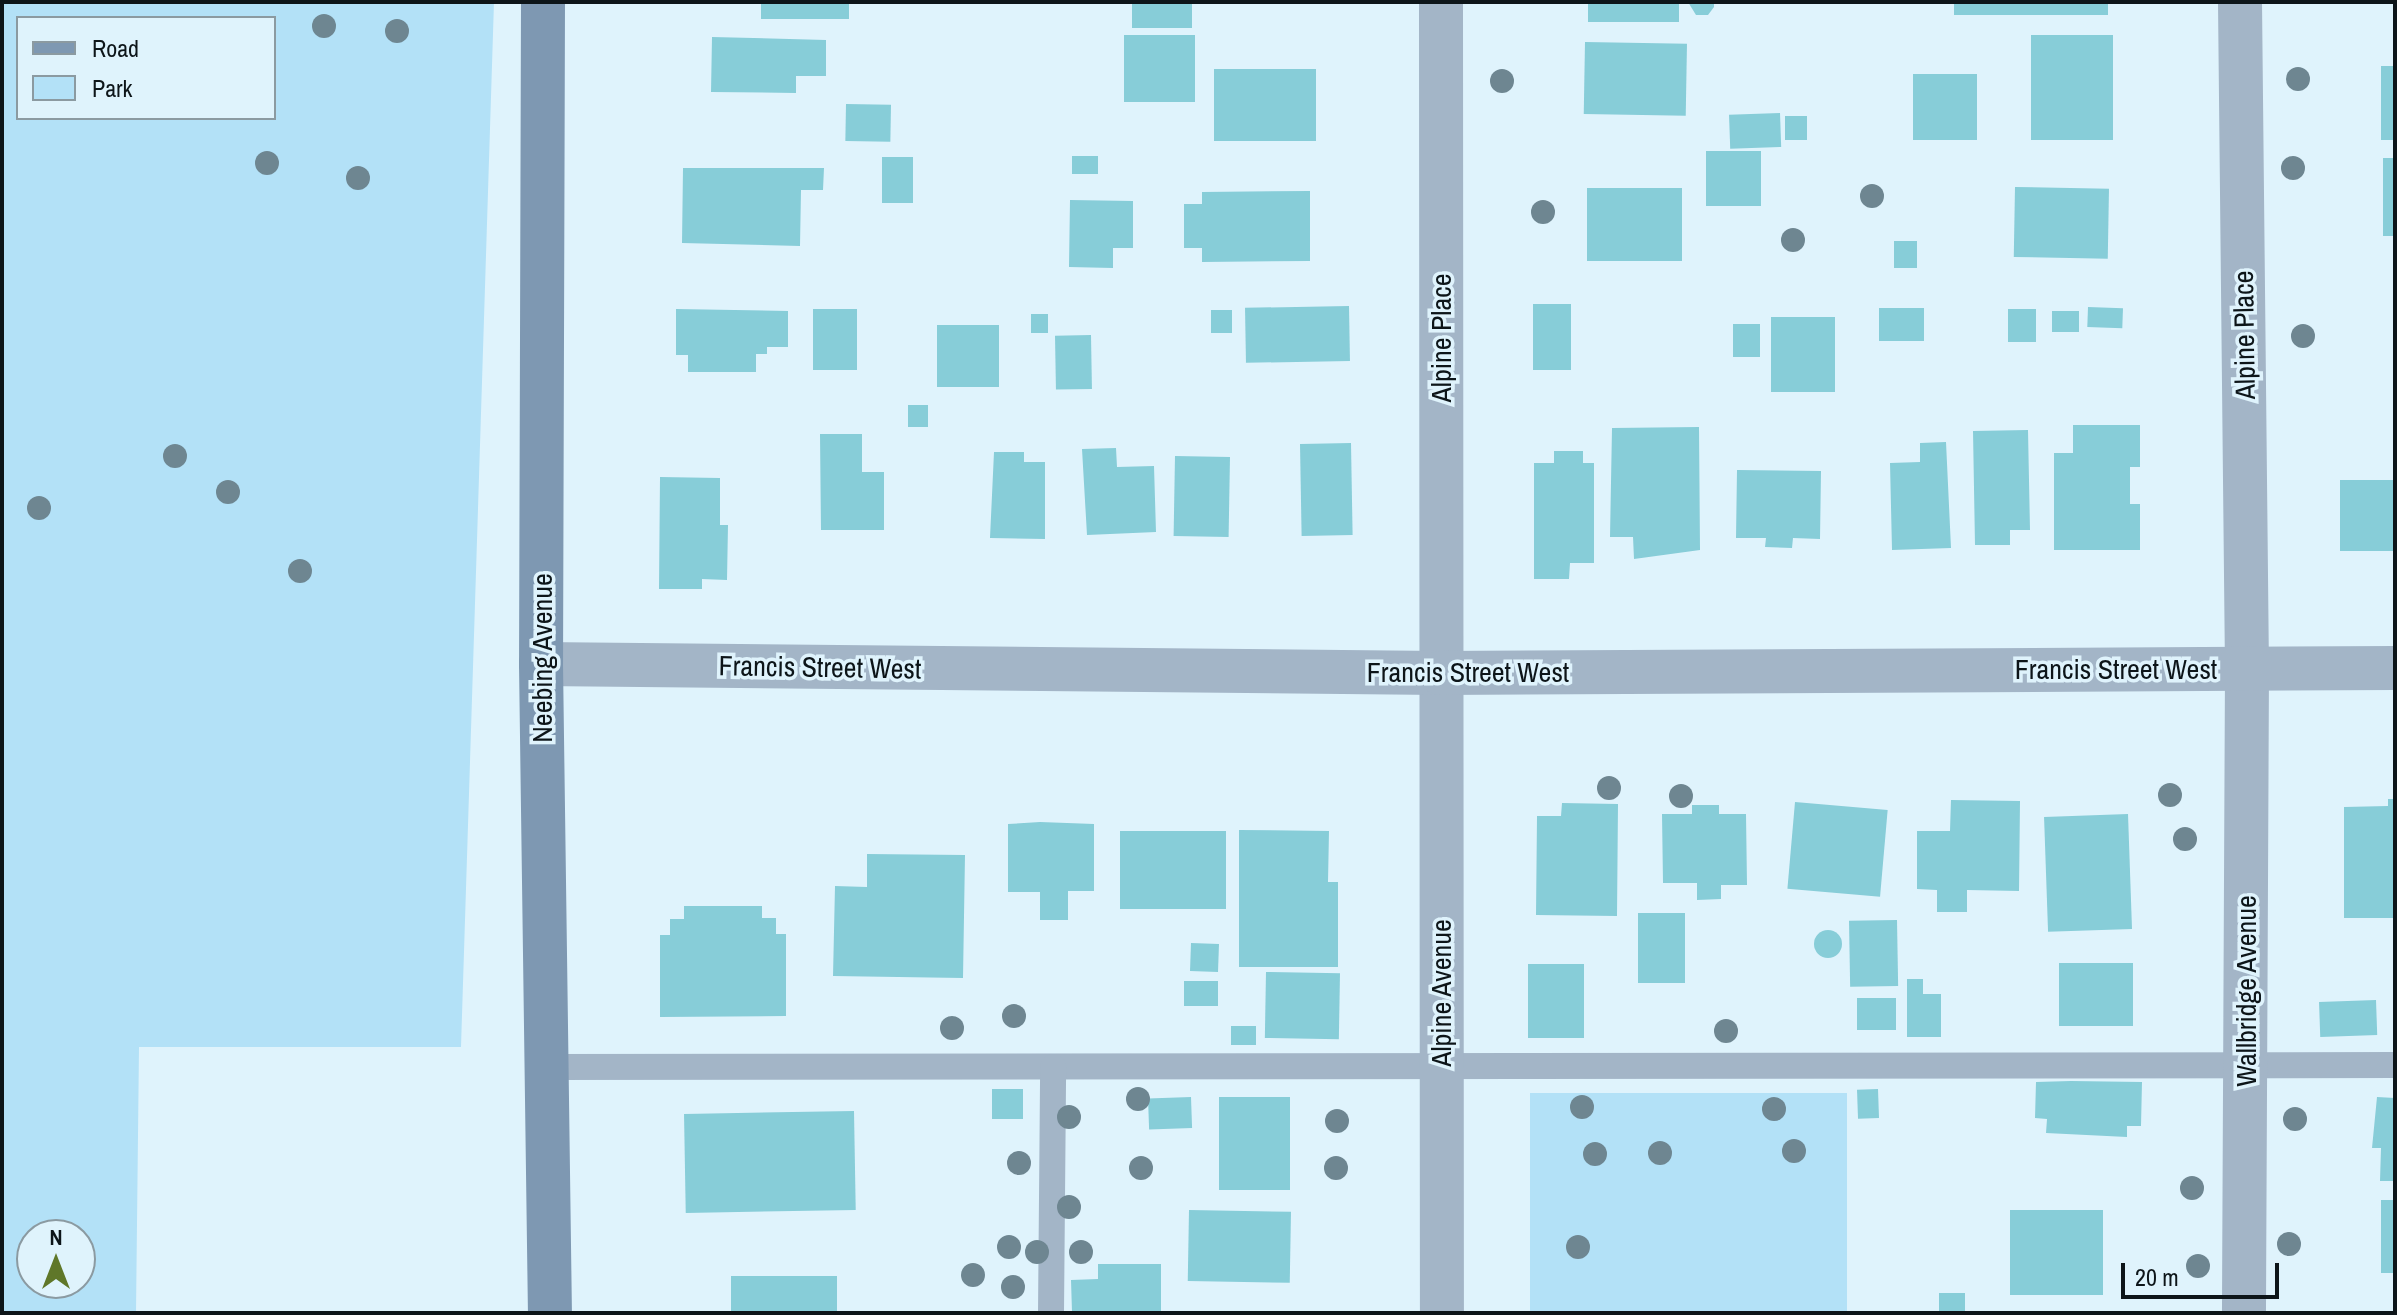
<!DOCTYPE html>
<html>
<head>
<meta charset="utf-8">
<style>
  body { margin:0 }
  #map { position:relative; width:2397px; height:1315px; overflow:hidden; background:#dff3fc; font-family:"Archivo Narrow",sans-serif }
  div>[style] { position:absolute }
  [style*='--x'] { left:calc(var(--x)*1px); top:calc(var(--y)*1px); width:calc(var(--w)*1px); rotate:calc(var(--a)*1deg) }
  .green>* { inset:0; background:#b3e1f7; transform-origin:0 0 }
  .building>* { inset:0; background:#87cdd8; transform-origin:0 0 }
  .round { border-radius:50% }
  .lane>* { height:26px; margin:-13px; padding:0 13px; transform-origin:13px; border-radius:13px; background:#a3b5c7 }
  .street>* { height:44px; margin:-22px; padding:0 22px; transform-origin:22px; border-radius:22px; background:#a3b5c7 }
  .secondary>* { height:44px; margin:-22px; padding:0 22px; transform-origin:22px; border-radius:22px; background:#7e98b2 }
  .trees>* { width:24px; height:24px; margin:-12px; border-radius:50%; background:#6e8691 }
  span { translate:-50% -50%; white-space:nowrap; text-align:center; line-height:1.15; -webkit-text-stroke:7px #dff3fc; paint-order:stroke }
  .street-label { font-size:28px; color:#0d1519 }
  .frame { position:absolute; inset:0; border:4px solid #0d1519; pointer-events:none }
  .legend { position:absolute; left:16px; top:16px; width:260px; height:104px; box-sizing:border-box; background:#dff3fc; border:2px solid #8b9aa1; margin:0; padding:10px 14px; list-style:none; font-size:24px; color:#0d1519 }
  .legend li { display:flex; align-items:center; gap:16px; height:40px }
  .legend b { width:40px; border:2px solid #8b9aa1 }
  .north { position:absolute; left:16px; top:1219px; width:80px; height:80px; box-sizing:border-box; background:#dff3fc; border:2px solid #8b9aa1; border-radius:50%; rotate:0deg; font-size:22px; font-weight:700; line-height:32px; text-align:center; color:#0d1519 }
  .north::after { content:''; display:block; margin:auto; width:28px; height:36px; background:#5f7729; clip-path:polygon(50% 0,100% 100%,50% 72%,0 100%) }
  .scale { position:absolute; left:2121px; top:1263px; width:158px; height:36px; box-sizing:border-box; border:4px solid #0d1519; border-top:0; padding-left:10px; font-size:24px; line-height:28px; white-space:nowrap; color:#0d1519; -webkit-text-stroke:6px #dff3fc; paint-order:stroke }
</style>
</head>
<body>
<div id="map">
  <div class="green">
    <div style="clip-path:polygon(evenodd,2px 2px,494px 2px,461px 1047px,139px 1047px,136px 1313px,2px 1313px,2px 2px,18px 18px,274px 18px,274px 118px,18px 118px,18px 18px,2px 2px,32px 1235px,80px 1235px,80px 1283px,32px 1283px,32px 1235px)"></div>
    <div style="left:1847px;top:1093px;width:220px;height:317px;rotate:90deg"></div>
  </div>
  <div class="building">
    <div style="left:761px;top:2px;width:88px;height:17px"></div>
    <div style="left:1132px;top:2px;width:60px;height:26px"></div>
    <div style="left:1588px;top:2px;width:91px;height:20px"></div>
    <div style="clip-path:polygon(1688px 2px,1714px 2px,1714px 7px,1708px 15px,1696px 15px)"></div>
    <div style="left:1954px;top:2px;width:154px;height:13px"></div>
    <div style="left:1124px;top:35px;width:71px;height:67px"></div>
    <div style="left:2031px;top:35px;width:82px;height:105px"></div>
    <div style="clip-path:polygon(712px 37px,826px 40px,826px 76px,796px 76px,796px 93px,711px 92px)"></div>
    <div style="left:1585px;top:42px;width:102px;height:72px;rotate:1deg"></div>
    <div style="left:2381px;top:66px;width:14px;height:74px"></div>
    <div style="left:1214px;top:69px;width:102px;height:72px"></div>
    <div style="left:1913px;top:74px;width:64px;height:66px"></div>
    <div style="left:846px;top:104px;width:45px;height:37px;rotate:1deg"></div>
    <div style="left:1780px;top:113px;width:34px;height:51px;rotate:88deg"></div>
    <div style="left:1807px;top:116px;width:24px;height:22px;rotate:90deg"></div>
    <div style="left:1706px;top:151px;width:55px;height:55px"></div>
    <div style="left:1072px;top:156px;width:26px;height:18px"></div>
    <div style="left:882px;top:157px;width:31px;height:46px"></div>
    <div style="left:2383px;top:158px;width:12px;height:78px"></div>
    <div style="clip-path:polygon(683px 168px,824px 168px,823px 190px,801px 190px,800px 246px,682px 243px)"></div>
    <div style="left:2015px;top:187px;width:94px;height:70px;rotate:1deg"></div>
    <div style="left:1587px;top:188px;width:95px;height:73px"></div>
    <div style="clip-path:polygon(1310px 191px,1310px 261px,1202px 262px,1202px 248px,1184px 248px,1184px 204px,1202px 204px,1202px 192px)"></div>
    <div style="clip-path:polygon(1070px 200px,1133px 201px,1133px 248px,1113px 248px,1113px 268px,1069px 267px)"></div>
    <div style="left:1894px;top:241px;width:23px;height:27px"></div>
    <div style="left:1533px;top:304px;width:38px;height:66px"></div>
    <div style="left:1349px;top:306px;width:55px;height:104px;rotate:89deg"></div>
    <div style="left:2088px;top:307px;width:35px;height:20px;rotate:2deg"></div>
    <div style="left:1879px;top:308px;width:45px;height:33px"></div>
    <div style="clip-path:polygon(676px 309px,788px 311px,788px 347px,767px 347px,767px 354px,756px 354px,756px 372px,688px 372px,688px 355px,676px 355px)"></div>
    <div style="left:813px;top:309px;width:44px;height:61px"></div>
    <div style="left:2008px;top:309px;width:28px;height:33px"></div>
    <div style="left:1211px;top:310px;width:21px;height:23px"></div>
    <div style="left:2052px;top:311px;width:27px;height:21px"></div>
    <div style="left:1031px;top:314px;width:17px;height:19px"></div>
    <div style="left:1771px;top:317px;width:64px;height:75px"></div>
    <div style="left:1733px;top:324px;width:27px;height:33px"></div>
    <div style="left:937px;top:325px;width:62px;height:62px"></div>
    <div style="left:1091px;top:335px;width:54px;height:36px;rotate:89deg"></div>
    <div style="left:908px;top:405px;width:20px;height:22px"></div>
    <div style="clip-path:polygon(2073px 425px,2140px 425px,2140px 467px,2130px 467px,2130px 504px,2140px 504px,2140px 550px,2054px 550px,2054px 453px,2073px 453px)"></div>
    <div style="clip-path:polygon(1699px 427px,1700px 550px,1634px 559px,1633px 537px,1610px 537px,1612px 428px)"></div>
    <div style="clip-path:polygon(2028px 430px,2030px 530px,2010px 530px,2010px 545px,1975px 545px,1973px 431px)"></div>
    <div style="clip-path:polygon(820px 434px,862px 434px,862px 472px,884px 472px,884px 530px,821px 530px)"></div>
    <div style="clip-path:polygon(1946px 442px,1951px 548px,1892px 550px,1890px 463px,1920px 462px,1920px 443px)"></div>
    <div style="left:1351px;top:443px;width:92px;height:51px;rotate:89deg"></div>
    <div style="clip-path:polygon(1116px 448px,1117px 467px,1154px 466px,1156px 532px,1087px 535px,1082px 449px)"></div>
    <div style="clip-path:polygon(1554px 451px,1583px 451px,1583px 463px,1594px 463px,1594px 563px,1570px 563px,1569px 579px,1534px 579px,1534px 463px,1554px 463px)"></div>
    <div style="clip-path:polygon(994px 452px,1024px 452px,1024px 462px,1045px 462px,1045px 539px,990px 538px)"></div>
    <div style="left:1175px;top:456px;width:55px;height:80px;rotate:1deg"></div>
    <div style="clip-path:polygon(1737px 470px,1821px 471px,1820px 539px,1793px 538px,1792px 548px,1765px 547px,1766px 538px,1736px 538px)"></div>
    <div style="clip-path:polygon(660px 477px,720px 478px,720px 525px,728px 525px,727px 580px,702px 579px,702px 589px,659px 589px)"></div>
    <div style="left:2340px;top:480px;width:55px;height:71px"></div>
    <div style="clip-path:polygon(2388px 799px,2395px 799px,2395px 918px,2344px 918px,2344px 807px,2388px 806px)"></div>
    <div style="clip-path:polygon(1951px 800px,2020px 801px,2019px 891px,1967px 890px,1967px 912px,1937px 912px,1937px 890px,1917px 889px,1917px 831px,1950px 831px)"></div>
    <div style="left:1795px;top:802px;width:93px;height:87px;rotate:5deg"></div>
    <div style="clip-path:polygon(1562px 803px,1618px 804px,1617px 916px,1536px 915px,1537px 816px,1561px 816px)"></div>
    <div style="clip-path:polygon(1692px 805px,1719px 805px,1719px 814px,1746px 814px,1747px 885px,1721px 885px,1721px 899px,1697px 900px,1697px 883px,1663px 883px,1662px 814px,1692px 814px)"></div>
    <div style="left:2128px;top:814px;width:115px;height:84px;rotate:88deg"></div>
    <div style="clip-path:polygon(1040px 822px,1094px 824px,1094px 891px,1068px 891px,1068px 920px,1040px 920px,1040px 892px,1008px 892px,1008px 824px)"></div>
    <div style="clip-path:polygon(1239px 830px,1329px 831px,1328px 882px,1338px 882px,1338px 967px,1239px 967px)"></div>
    <div style="left:1120px;top:831px;width:106px;height:78px"></div>
    <div style="clip-path:polygon(867px 854px,965px 855px,963px 978px,833px 976px,835px 886px,867px 887px)"></div>
    <div style="clip-path:polygon(684px 906px,762px 906px,762px 918px,776px 918px,776px 934px,786px 934px,786px 1016px,660px 1017px,660px 935px,670px 935px,670px 919px,684px 919px)"></div>
    <div style="left:1638px;top:913px;width:47px;height:70px"></div>
    <div style="left:1897px;top:920px;width:66px;height:48px;rotate:89deg"></div>
    <div class="round" style="left:1814px;top:930px;width:28px;height:28px"></div>
    <div style="left:1191px;top:943px;width:28px;height:28px;rotate:2deg"></div>
    <div style="left:2059px;top:963px;width:74px;height:63px"></div>
    <div style="left:1528px;top:964px;width:56px;height:74px"></div>
    <div style="left:1266px;top:972px;width:74px;height:66px;rotate:1deg"></div>
    <div style="clip-path:polygon(1907px 979px,1923px 979px,1923px 994px,1941px 994px,1941px 1037px,1907px 1037px)"></div>
    <div style="left:1218px;top:981px;width:25px;height:34px;rotate:90deg"></div>
    <div style="left:1857px;top:998px;width:39px;height:32px"></div>
    <div style="left:2376px;top:1000px;width:35px;height:57px;rotate:88deg"></div>
    <div style="left:1231px;top:1026px;width:25px;height:19px"></div>
    <div style="clip-path:polygon(2071px 1081px,2142px 1082px,2141px 1126px,2127px 1126px,2127px 1137px,2046px 1133px,2047px 1119px,2035px 1118px,2036px 1082px)"></div>
    <div style="left:992px;top:1089px;width:31px;height:30px"></div>
    <div style="left:1878px;top:1089px;width:29px;height:21px;rotate:88deg"></div>
    <div style="left:1191px;top:1097px;width:31px;height:43px;rotate:88deg"></div>
    <div style="left:1219px;top:1097px;width:71px;height:93px"></div>
    <div style="clip-path:polygon(2377px 1097px,2395px 1098px,2395px 1181px,2380px 1181px,2381px 1148px,2372px 1148px)"></div>
    <div style="left:854px;top:1111px;width:99px;height:170px;rotate:89deg"></div>
    <div style="left:2381px;top:1200px;width:14px;height:73px"></div>
    <div style="left:1189px;top:1210px;width:102px;height:71px;rotate:1deg"></div>
    <div style="left:2010px;top:1210px;width:93px;height:85px"></div>
    <div style="clip-path:polygon(1098px 1264px,1161px 1264px,1161px 1313px,1072px 1312px,1071px 1280px,1098px 1279px)"></div>
    <div style="left:731px;top:1276px;width:106px;height:37px"></div>
    <div style="left:1939px;top:1293px;width:26px;height:20px"></div>
  </div>
  <div class="lane">
    <div style="--x:548;--y:1067;--w:1847;--a:-0.06"></div>
    <div style="--x:1051;--y:1313;--w:246;--a:-89.5"></div>
  </div>
  <div class="street">
    <div style="--x:1441;--y:2;--w:1311;--a:89.96"></div>
    <div style="--x:2240;--y:2;--w:667;--a:89.4"></div>
    <div style="--x:2247;--y:669;--w:644;--a:90.27"></div>
    <div style="--x:541;--y:664;--w:899;--a:0.57"></div>
    <div style="--x:1440;--y:673;--w:955;--a:-0.3"></div>
  </div>
  <div class="secondary">
    <div style="--x:543;--y:2;--w:662;--a:90.17"></div>
    <div style="--x:541;--y:664;--w:649;--a:89.21"></div>
  </div>
  <div class="trees">
    <div style="left:324px;top:26px"></div>
    <div style="left:397px;top:31px"></div>
    <div style="left:2298px;top:79px"></div>
    <div style="left:1502px;top:81px"></div>
    <div style="left:267px;top:163px"></div>
    <div style="left:2293px;top:168px"></div>
    <div style="left:358px;top:178px"></div>
    <div style="left:1872px;top:196px"></div>
    <div style="left:1543px;top:212px"></div>
    <div style="left:1793px;top:240px"></div>
    <div style="left:2303px;top:336px"></div>
    <div style="left:175px;top:456px"></div>
    <div style="left:228px;top:492px"></div>
    <div style="left:39px;top:508px"></div>
    <div style="left:300px;top:571px"></div>
    <div style="left:1609px;top:788px"></div>
    <div style="left:2170px;top:795px"></div>
    <div style="left:1681px;top:796px"></div>
    <div style="left:2185px;top:839px"></div>
    <div style="left:1014px;top:1016px"></div>
    <div style="left:952px;top:1028px"></div>
    <div style="left:1726px;top:1031px"></div>
    <div style="left:1138px;top:1099px"></div>
    <div style="left:1582px;top:1107px"></div>
    <div style="left:1774px;top:1109px"></div>
    <div style="left:1069px;top:1117px"></div>
    <div style="left:2295px;top:1119px"></div>
    <div style="left:1337px;top:1121px"></div>
    <div style="left:1794px;top:1151px"></div>
    <div style="left:1660px;top:1153px"></div>
    <div style="left:1595px;top:1154px"></div>
    <div style="left:1019px;top:1163px"></div>
    <div style="left:1141px;top:1168px"></div>
    <div style="left:1336px;top:1168px"></div>
    <div style="left:2192px;top:1188px"></div>
    <div style="left:1069px;top:1207px"></div>
    <div style="left:2289px;top:1244px"></div>
    <div style="left:1009px;top:1247px"></div>
    <div style="left:1578px;top:1247px"></div>
    <div style="left:1037px;top:1252px"></div>
    <div style="left:1081px;top:1252px"></div>
    <div style="left:2198px;top:1266px"></div>
    <div style="left:973px;top:1275px"></div>
    <div style="left:1013px;top:1287px"></div>
  </div>
  <div class="street-label">
    <span style="left:2244px;top:335px;rotate:-91deg">Alpine Place</span>
    <span style="left:1441px;top:338px;rotate:-90deg">Alpine Place</span>
    <span style="left:542px;top:658px;rotate:-90deg">Neebing Avenue</span>
    <span style="left:820px;top:667px;rotate:1deg">Francis Street West</span>
    <span style="left:2116px;top:669px">Francis Street West</span>
    <span style="left:1468px;top:672px">Francis Street West</span>
    <span style="left:2246px;top:991px;rotate:-90deg">Wallbridge Avenue</span>
    <span style="left:1441px;top:993px;rotate:-90deg">Alpine Avenue</span>
  </div>
  <div class="frame"></div>
  <ul class="legend">
  <li><b style="height:10px;background:#7e98b2"></b>Road</li>
  <li><b style="height:22px;background:#b3e1f7"></b>Park</li>
  </ul>
  <div class="north">N</div>
  <div class="scale">20 m</div>
</div>
</body>
</html>
